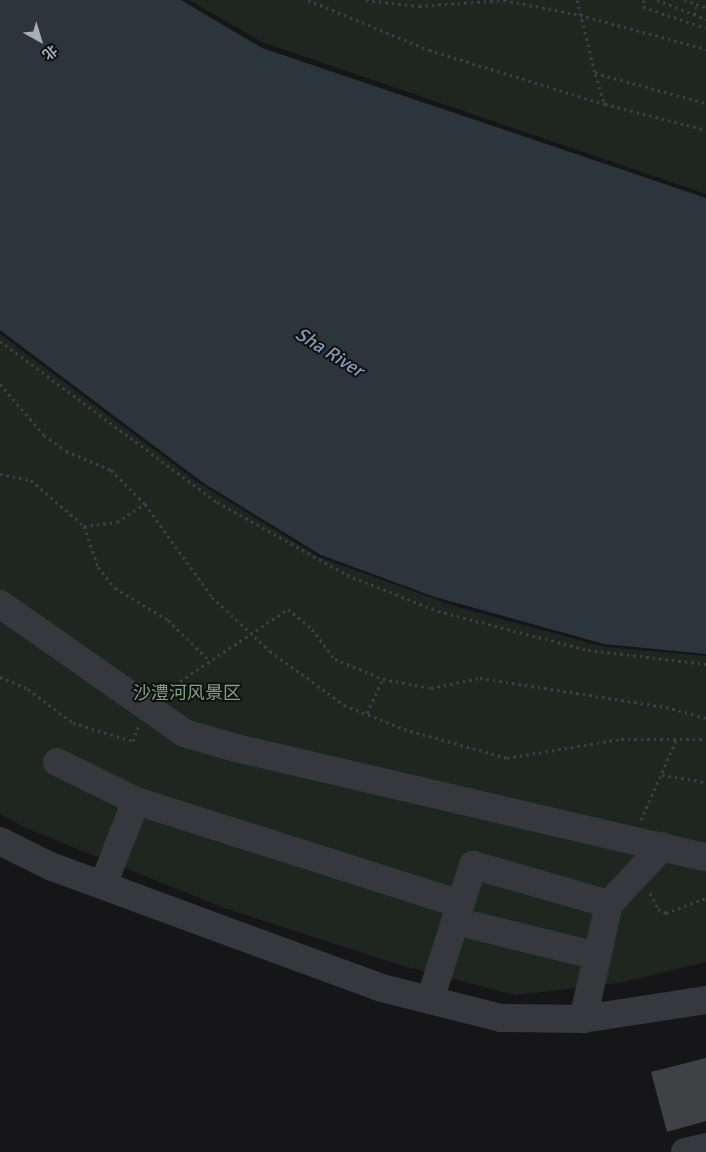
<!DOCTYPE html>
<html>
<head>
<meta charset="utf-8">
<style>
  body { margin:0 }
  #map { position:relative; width:706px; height:1152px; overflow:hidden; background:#161618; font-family:Signika,"Noto Sans SC",sans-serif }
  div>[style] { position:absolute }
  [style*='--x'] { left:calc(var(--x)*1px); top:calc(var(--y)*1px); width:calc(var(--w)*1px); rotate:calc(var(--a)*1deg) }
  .green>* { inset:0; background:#1e261f }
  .water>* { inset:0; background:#2c353c }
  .building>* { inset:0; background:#404145 }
  .path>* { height:3px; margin-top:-1.5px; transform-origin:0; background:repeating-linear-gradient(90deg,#3d3f44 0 2.5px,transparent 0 6.5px) }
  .minor>* { height:28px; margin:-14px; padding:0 14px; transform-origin:14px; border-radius:14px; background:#37383d }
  span { translate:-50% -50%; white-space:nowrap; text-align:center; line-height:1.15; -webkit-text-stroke:4px #111113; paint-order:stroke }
  .park-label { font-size:18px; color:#7fa381 }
  .water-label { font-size:19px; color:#7f9bb3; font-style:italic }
  .north { position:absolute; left:15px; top:15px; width:50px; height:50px; -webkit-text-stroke:4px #111113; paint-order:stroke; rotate:141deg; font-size:14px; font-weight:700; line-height:20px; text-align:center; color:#a8adb8 }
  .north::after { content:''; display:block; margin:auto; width:18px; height:22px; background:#a8adb8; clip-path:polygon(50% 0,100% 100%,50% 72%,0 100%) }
</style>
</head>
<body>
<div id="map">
  <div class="green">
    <div style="clip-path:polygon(189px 0,706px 0,706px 194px,262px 42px)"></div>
    <div style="clip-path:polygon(0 334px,199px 483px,319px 557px,457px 607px,605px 647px,706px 656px,706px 962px,619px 983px,515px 995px,400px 965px,227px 909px,28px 829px,0 814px)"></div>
  </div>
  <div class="water">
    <div style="clip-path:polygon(0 0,181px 0,262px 48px,706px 198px,706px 654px,604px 644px,435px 597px,321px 555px,202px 482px,0 330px)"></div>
  </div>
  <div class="building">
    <div style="clip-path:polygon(706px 1058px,706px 1121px,667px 1132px,651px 1072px)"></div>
  </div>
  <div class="path">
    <div style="--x:308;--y:0;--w:131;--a:22.5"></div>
    <div style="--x:429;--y:50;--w:184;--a:17.1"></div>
    <div style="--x:366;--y:0;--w:53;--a:6.5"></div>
    <div style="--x:419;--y:6;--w:85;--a:-4"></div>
    <div style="--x:504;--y:0;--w:77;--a:11.2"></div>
    <div style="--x:580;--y:15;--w:131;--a:15.1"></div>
    <div style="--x:577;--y:0;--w:75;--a:76.1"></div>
    <div style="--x:595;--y:73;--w:115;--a:15.1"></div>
    <div style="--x:644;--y:0;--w:7;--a:98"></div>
    <div style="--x:643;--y:7;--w:66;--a:18.4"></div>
    <div style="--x:657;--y:0;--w:53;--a:21.2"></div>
    <div style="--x:684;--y:0;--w:23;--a:18"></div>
    <div style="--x:694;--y:15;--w:11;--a:-75"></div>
    <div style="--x:595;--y:74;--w:32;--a:72"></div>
    <div style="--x:605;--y:104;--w:104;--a:14.4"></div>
    <div style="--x:0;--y:341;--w:270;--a:36.6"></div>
    <div style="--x:217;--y:502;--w:149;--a:29.3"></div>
    <div style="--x:347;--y:575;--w:98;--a:21.6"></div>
    <div style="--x:438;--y:611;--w:155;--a:14.6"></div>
    <div style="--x:588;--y:650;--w:119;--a:6.8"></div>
    <div style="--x:0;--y:384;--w:67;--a:49.2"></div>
    <div style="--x:44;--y:435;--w:27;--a:36"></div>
    <div style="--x:66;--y:451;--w:49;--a:22.9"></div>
    <div style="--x:111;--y:470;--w:48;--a:45"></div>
    <div style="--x:145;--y:504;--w:115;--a:54.2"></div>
    <div style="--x:212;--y:597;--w:79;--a:43"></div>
    <div style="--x:270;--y:651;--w:92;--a:36.1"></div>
    <div style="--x:344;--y:705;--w:65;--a:21.8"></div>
    <div style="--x:404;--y:729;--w:107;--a:15.7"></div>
    <div style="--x:507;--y:758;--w:116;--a:-9.5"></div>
    <div style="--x:621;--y:739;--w:85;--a:0"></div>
    <div style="--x:0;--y:474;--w:32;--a:11"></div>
    <div style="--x:31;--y:480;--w:70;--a:41"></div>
    <div style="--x:84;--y:526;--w:43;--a:71.1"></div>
    <div style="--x:98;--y:567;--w:27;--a:51"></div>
    <div style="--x:115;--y:588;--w:62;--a:31.1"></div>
    <div style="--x:168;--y:620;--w:59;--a:44.3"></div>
    <div style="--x:84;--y:526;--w:33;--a:-7"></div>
    <div style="--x:117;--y:522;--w:33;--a:-33"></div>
    <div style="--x:0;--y:677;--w:30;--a:23"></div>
    <div style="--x:28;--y:689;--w:56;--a:37.1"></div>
    <div style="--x:73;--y:723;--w:63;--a:16.7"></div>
    <div style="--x:133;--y:741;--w:15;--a:-70"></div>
    <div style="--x:164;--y:692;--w:149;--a:-33.8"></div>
    <div style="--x:288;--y:609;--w:31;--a:40"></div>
    <div style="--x:312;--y:629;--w:38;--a:53"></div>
    <div style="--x:335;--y:659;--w:52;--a:22.6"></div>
    <div style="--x:383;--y:679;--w:49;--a:10.6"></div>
    <div style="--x:431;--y:688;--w:50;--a:-11.5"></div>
    <div style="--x:480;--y:678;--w:188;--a:8.9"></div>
    <div style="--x:666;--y:707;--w:41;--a:15.4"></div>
    <div style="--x:367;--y:713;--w:38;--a:-65"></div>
    <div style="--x:662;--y:775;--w:45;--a:9"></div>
    <div style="--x:641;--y:820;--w:90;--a:-66.3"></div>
    <div style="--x:650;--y:893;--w:18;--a:63"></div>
    <div style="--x:658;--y:909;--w:9;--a:27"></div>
    <div style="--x:666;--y:913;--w:43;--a:-20.6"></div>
  </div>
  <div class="minor">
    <div style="--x:0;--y:604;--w:225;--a:35"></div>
    <div style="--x:184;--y:733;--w:54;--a:16.1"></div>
    <div style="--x:236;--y:748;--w:482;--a:13.1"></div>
    <div style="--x:57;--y:762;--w:88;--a:26.3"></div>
    <div style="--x:136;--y:801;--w:340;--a:17.6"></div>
    <div style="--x:0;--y:841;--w:56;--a:26.6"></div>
    <div style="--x:50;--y:866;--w:354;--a:20.2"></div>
    <div style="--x:382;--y:988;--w:123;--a:14.1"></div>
    <div style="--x:501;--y:1018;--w:82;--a:0.7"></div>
    <div style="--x:583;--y:1019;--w:124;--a:-8.8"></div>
    <div style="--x:103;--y:885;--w:90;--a:-68.6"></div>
    <div style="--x:609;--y:904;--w:79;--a:-47"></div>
    <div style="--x:455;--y:921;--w:146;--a:13.8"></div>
    <div style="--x:430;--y:1000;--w:142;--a:-72.3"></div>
    <div style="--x:473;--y:865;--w:141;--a:16"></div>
    <div style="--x:609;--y:904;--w:118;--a:102.7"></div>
    <div style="--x:685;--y:1152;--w:22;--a:-13"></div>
  </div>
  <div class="park-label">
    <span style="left:187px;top:693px">沙澧河风景区</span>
  </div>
  <div class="water-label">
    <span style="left:329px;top:353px;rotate:32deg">Sha River</span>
  </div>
  <div class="north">北</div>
</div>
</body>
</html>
